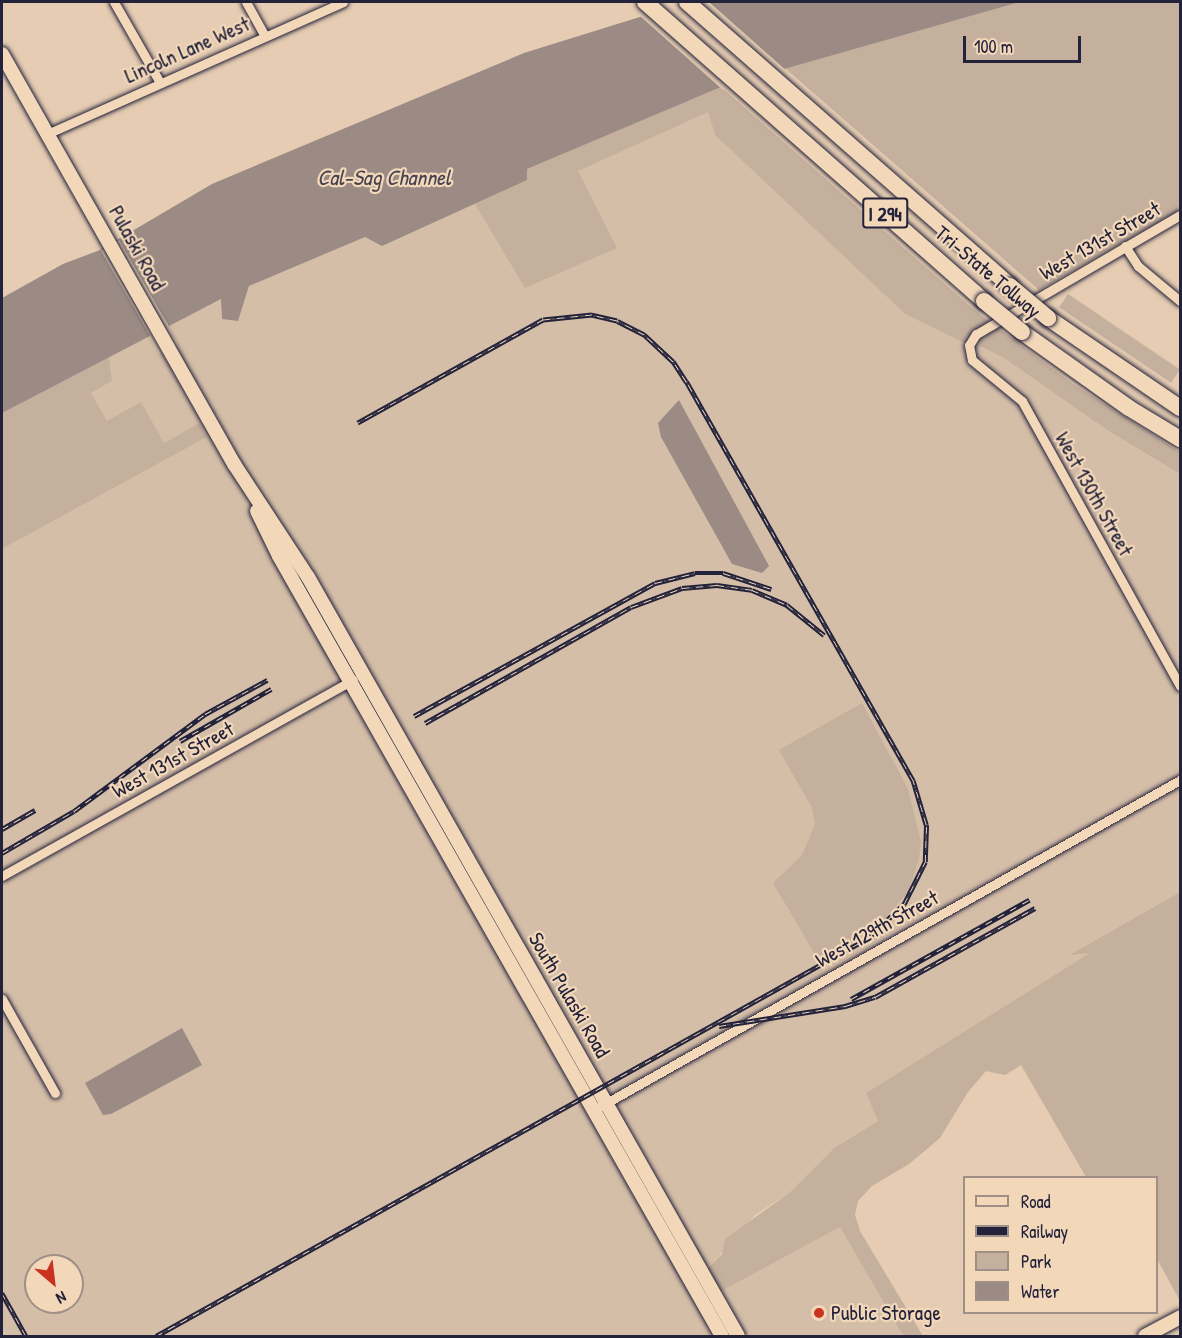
<!DOCTYPE html>
<html>
<head>
<meta charset="utf-8">
<style>
  body { margin:0 }
  #map { position:relative; width:1182px; height:1338px; overflow:hidden; background:#e5ccb2; font-family:"Patrick Hand",sans-serif }
  div>[style] { position:absolute }
  [style*='--x'] { left:calc(var(--x)*1px); top:calc(var(--y)*1px); width:calc(var(--w)*1px); rotate:calc(var(--a)*1deg) }
  .built>* { inset:0; background:#d5bea8 }
  .green>* { inset:0; background:#c5b09e; transform-origin:0 0 }
  .water>* { inset:0; background:#9b8b84 }
  .pier>* { inset:0; background:#e5ccb2; transform-origin:0 0 }
  .roads { filter:drop-shadow(0 0 2px #22223b) drop-shadow(0 0 2px #22223b) }
  .minor>* { height:9px; margin:-4.5px; padding:0 4.5px; transform-origin:4.5px; border-radius:4.5px; background:#f2d7b9 }
  .secondary>* { height:14px; margin:-7px; padding:0 7px; transform-origin:7px; border-radius:7px; background:#f2d7b9 }
  .motorway>* { height:16px; margin:-8px; padding:0 8px; transform-origin:8px; border-radius:8px; background:#f2d7b9 }
  .rail>* { height:4.5px; margin-top:-2.25px; transform-origin:0; background:repeating-linear-gradient(90deg,#f2d7b9 0 7px,#22223b 0 14px); box-sizing:border-box; border-block:2px solid #22223b }
  .bridges { filter:drop-shadow(0 0 2px #22223b) drop-shadow(0 0 2px #22223b) }
  .motorway-bridge>* { height:16px; margin:-8px; padding:0 8px; transform-origin:8px; border-radius:8px; background:#f2d7b9 }
  .dots>* { width:16px; height:16px; translate:-50% -50%; box-sizing:border-box; border:3px solid #f2d7b9; border-radius:50% }
  span { translate:-50% -50%; white-space:nowrap; text-align:center; line-height:1.15; -webkit-text-stroke:4.5px #f2d7b9; paint-order:stroke }
  .shield-label span { padding:2px 4px; background:#f2d7b9; border:2px solid; border-radius:4px; -webkit-text-stroke-width:0 }
  .shield-label { font-size:20px; color:#22223b; font-weight:700 }
  .street-label { font-size:21px; color:#22223b }
  .poi-label { font-size:21px; color:#22223b }
  .left { translate:0 -50%; text-align:left }
  .water-label { font-size:22px; color:#464251; font-style:italic }
  .frame { position:absolute; inset:0; border:3px solid #22223b; pointer-events:none }
  .legend { position:absolute; left:963px; top:1176px; width:195px; height:138px; box-sizing:border-box; background:#f2d7b9; border:2px solid #9f8f87; margin:0; padding:8px 10px; list-style:none; font-size:18px; color:#22223b }
  .legend li { display:flex; align-items:center; gap:12px; height:30px }
  .legend b { width:30px; border:2px solid #9f8f87 }
  .north { position:absolute; left:24px; top:1254px; width:60px; height:60px; box-sizing:border-box; background:#f2d7b9; border:2px solid #9f8f87; border-radius:50%; rotate:152deg; font-size:16px; font-weight:700; line-height:24px; text-align:center; color:#22223b }
  .north::after { content:''; display:block; margin:auto; width:21px; height:27px; background:#c8321e; clip-path:polygon(50% 0,100% 100%,50% 72%,0 100%) }
  .scale { position:absolute; left:963px; top:36px; width:118px; height:27px; box-sizing:border-box; border:3px solid #22223b; border-top:0; padding-left:8px; font-size:18px; line-height:21px; white-space:nowrap; color:#22223b; -webkit-text-stroke:4px #f2d7b9; paint-order:stroke }
</style>
</head>
<body>
<div id="map">
  <div class="built">
    <div style="clip-path:polygon(evenodd,703px 94px,715px 135px,905px 314px,985px 333px,980px 346px,1004px 358px,1107px 430px,1180px 474px,1180px 892px,1070px 954px,1091px 953px,866px 1093px,879px 1120px,834px 1148px,789px 1193px,756px 1214px,707px 1269px,720px 1292px,840px 1227px,906px 1336px,747px 1336px,733px 1314px,734px 1317px,711px 1330px,715px 1336px,2px 1336px,2px 549px,207px 437px,199px 423px,164px 443px,107px 421px,91px 393px,112px 381px,109px 356px,148px 335px,159px 354px,178px 344px,167px 325px,222px 299px,238px 321px,249px 286px,703px 94px,36px 1266px,72px 1266px,72px 1302px,36px 1302px,36px 1266px)"></div>
  </div>
  <div class="green">
    <div style="clip-path:polygon(1020px 2px,1180px 2px,1180px 210px,1039px 290px,785px 68px)"></div>
    <div style="clip-path:polygon(721px 87px,972px 308px,992px 324px,969px 345px,905px 314px,715px 135px,708px 112px,578px 171px,617px 248px,525px 288px,475px 204px,527px 180px,527px 169px)"></div>
    <div style="left:1068px;top:294px;width:135px;height:16px;rotate:34deg"></div>
    <div style="clip-path:polygon(995px 326px,1073px 384px,1180px 452px,1180px 474px,1107px 430px,1004px 358px,980px 346px,980px 340px)"></div>
    <div style="clip-path:polygon(109px 356px,112px 381px,91px 393px,107px 421px,141px 402px,164px 443px,199px 423px,207px 437px,2px 549px,2px 413px)"></div>
    <div style="clip-path:polygon(862px 703px,908px 789px,921px 841px,919px 859px,908px 892px,880px 924px,860px 939px,817px 958px,773px 883px,802px 855px,815px 824px,812px 808px,779px 750px)"></div>
    <div style="clip-path:polygon(1180px 892px,1180px 1301px,1157px 1259px,1156px 1178px,1086px 1177px,1021px 1065px,1005px 1075px,986px 1071px,968px 1092px,940px 1138px,909px 1164px,872px 1186px,858px 1201px,855px 1215px,860px 1231px,923px 1336px,906px 1336px,901px 1332px,840px 1227px,720px 1292px,707px 1269px,722px 1254px,725px 1239px,789px 1193px,834px 1148px,878px 1121px,866px 1093px,1090px 953px,1069px 955px)"></div>
  </div>
  <div class="water">
    <div style="clip-path:polygon(688px 2px,1020px 2px,721px 87px,527px 169px,527px 180px,382px 246px,365px 237px,249px 286px,238px 321px,222px 319px,221px 299px,2px 413px,2px 298px,63px 264px,100px 250px,212px 184px,524px 53px)"></div>
    <div style="clip-path:polygon(679px 400px,769px 566px,762px 573px,732px 564px,661px 437px,658px 423px)"></div>
    <div style="clip-path:polygon(182px 1028px,202px 1065px,111px 1114px,103px 1115px,85px 1083px)"></div>
  </div>
  <div class="pier">
    <div style="clip-path:polygon(679px 2px,709px 2px,787px 71px,723px 90px,640px 16px)"></div>
    <div style="left:119px;top:240px;width:100px;height:21px;rotate:60deg"></div>
  </div>
  <div class="roads">
    <div class="minor">
      <div style="--x:114;--y:2;--w:91;--a:60.3"></div>
      <div style="--x:246;--y:2;--w:38;--a:61"></div>
      <div style="--x:47;--y:134;--w:324;--a:-24"></div>
      <div style="--x:1180;--y:215;--w:236;--a:149.7"></div>
      <div style="--x:976;--y:334;--w:13;--a:122"></div>
      <div style="--x:969;--y:345;--w:15;--a:79"></div>
      <div style="--x:972;--y:360;--w:65;--a:39.4"></div>
      <div style="--x:1022;--y:401;--w:326;--a:61"></div>
      <div style="--x:1125;--y:246;--w:24;--a:57"></div>
      <div style="--x:1138;--y:266;--w:55;--a:39.8"></div>
      <div style="--x:2;--y:876;--w:402;--a:-29.2"></div>
      <div style="--x:2;--y:999;--w:108;--a:60.6"></div>
      <div style="--x:592;--y:1111;--w:675;--a:-29.38"></div>
    </div>
    <div class="secondary">
      <div style="--x:2;--y:54;--w:471;--a:60.5"></div>
      <div style="--x:234;--y:464;--w:135;--a:56.8"></div>
      <div style="--x:308;--y:577;--w:872;--a:60.47"></div>
      <div style="--x:257;--y:511;--w:50;--a:63.9"></div>
      <div style="--x:279;--y:556;--w:897;--a:60.41"></div>
      <div style="--x:1145;--y:1336;--w:40;--a:-28"></div>
    </div>
    <div class="motorway">
      <div style="--x:645;--y:2;--w:452;--a:41.4"></div>
      <div style="--x:687;--y:2;--w:430;--a:41.3"></div>
      <div style="--x:1048;--y:318;--w:160;--a:34.3"></div>
      <div style="--x:1022;--y:332;--w:131;--a:35.4"></div>
      <div style="--x:1129;--y:408;--w:60;--a:31.3"></div>
    </div>
  </div>
  <div class="rail">
    <div style="--x:414;--y:716;--w:275;--a:-28.9"></div>
    <div style="--x:655;--y:583;--w:41;--a:-14"></div>
    <div style="--x:695;--y:573;--w:28;--a:0"></div>
    <div style="--x:723;--y:573;--w:51;--a:18.4"></div>
    <div style="--x:425;--y:723;--w:236;--a:-29.4"></div>
    <div style="--x:631;--y:607;--w:54;--a:-20.4"></div>
    <div style="--x:682;--y:588;--w:35;--a:-5"></div>
    <div style="--x:717;--y:585;--w:35;--a:8"></div>
    <div style="--x:752;--y:590;--w:38;--a:23"></div>
    <div style="--x:787;--y:605;--w:48;--a:39"></div>
    <div style="--x:180;--y:741;--w:105;--a:-29.7"></div>
    <div style="--x:2;--y:829;--w:38;--a:-30"></div>
    <div style="--x:2;--y:853;--w:83;--a:-30.3"></div>
    <div style="--x:74;--y:811;--w:163;--a:-36.5"></div>
    <div style="--x:205;--y:714;--w:71;--a:-28.7"></div>
    <div style="--x:851;--y:999;--w:204;--a:-29.1"></div>
    <div style="--x:719;--y:1026;--w:128;--a:-9"></div>
    <div style="--x:845;--y:1006;--w:31;--a:-17"></div>
    <div style="--x:875;--y:997;--w:183;--a:-29.1"></div>
    <div style="--x:2;--y:1293;--w:49;--a:60.8"></div>
    <div style="--x:156;--y:1336;--w:816;--a:-29.2"></div>
    <div style="--x:868;--y:938;--w:50;--a:-43.4"></div>
    <div style="--x:904;--y:904;--w:47;--a:-63.4"></div>
    <div style="--x:925;--y:862;--w:37;--a:-88"></div>
    <div style="--x:926;--y:825;--w:46;--a:-106.5"></div>
    <div style="--x:913;--y:781;--w:459;--a:-119.6"></div>
    <div style="--x:686;--y:382;--w:24;--a:-123"></div>
    <div style="--x:673;--y:362;--w:40;--a:-137"></div>
    <div style="--x:644;--y:335;--w:30;--a:-153"></div>
    <div style="--x:617;--y:321;--w:26;--a:-167"></div>
    <div style="--x:592;--y:315;--w:49;--a:174.2"></div>
    <div style="--x:543;--y:320;--w:212;--a:150.9"></div>
  </div>
  <div class="bridges">
    <div class="motorway-bridge">
      <div style="--x:1010;--y:286;--w:50;--a:40.1"></div>
      <div style="--x:984;--y:301;--w:49;--a:39.2"></div>
    </div>
  </div>
  <div class="dots">
    <div style="left:819px;top:1313px;background:#c8321e"></div>
  </div>
  <div class="shield-label">
    <span style="left:885px;top:213px">I 294</span>
  </div>
  <div class="street-label">
    <span style="left:187px;top:50px;rotate:-24deg">Lincoln Lane West</span>
    <span style="left:1100px;top:241px;rotate:-30deg">West 131st Street</span>
    <span style="left:137px;top:248px;rotate:61deg">Pulaski Road</span>
    <span style="left:988px;top:272px;rotate:40deg">Tri-State Tollway</span>
    <span style="left:1094px;top:494px;rotate:61deg">West 130th Street</span>
    <span style="left:173px;top:760px;rotate:-29deg">West 131st Street</span>
    <span style="left:877px;top:929px;rotate:-29deg">West 129th Street</span>
    <span style="left:569px;top:995px;rotate:60deg">South Pulaski Road</span>
  </div>
  <div class="poi-label">
    <span class="left" style="left:831px;top:1313px">Public Storage</span>
  </div>
  <div class="water-label">
    <span style="left:384px;top:178px">Cal-Sag Channel</span>
  </div>
  <div class="frame"></div>
  <ul class="legend">
  <li><b style="height:8px;background:#f2d7b9"></b>Road</li>
  <li><b style="height:8px;background:#22223b"></b>Railway</li>
  <li><b style="height:16px;background:#c5b09e"></b>Park</li>
  <li><b style="height:16px;background:#9b8b84"></b>Water</li>
  </ul>
  <div class="north">N</div>
  <div class="scale">100 m</div>
</div>
</body>
</html>
